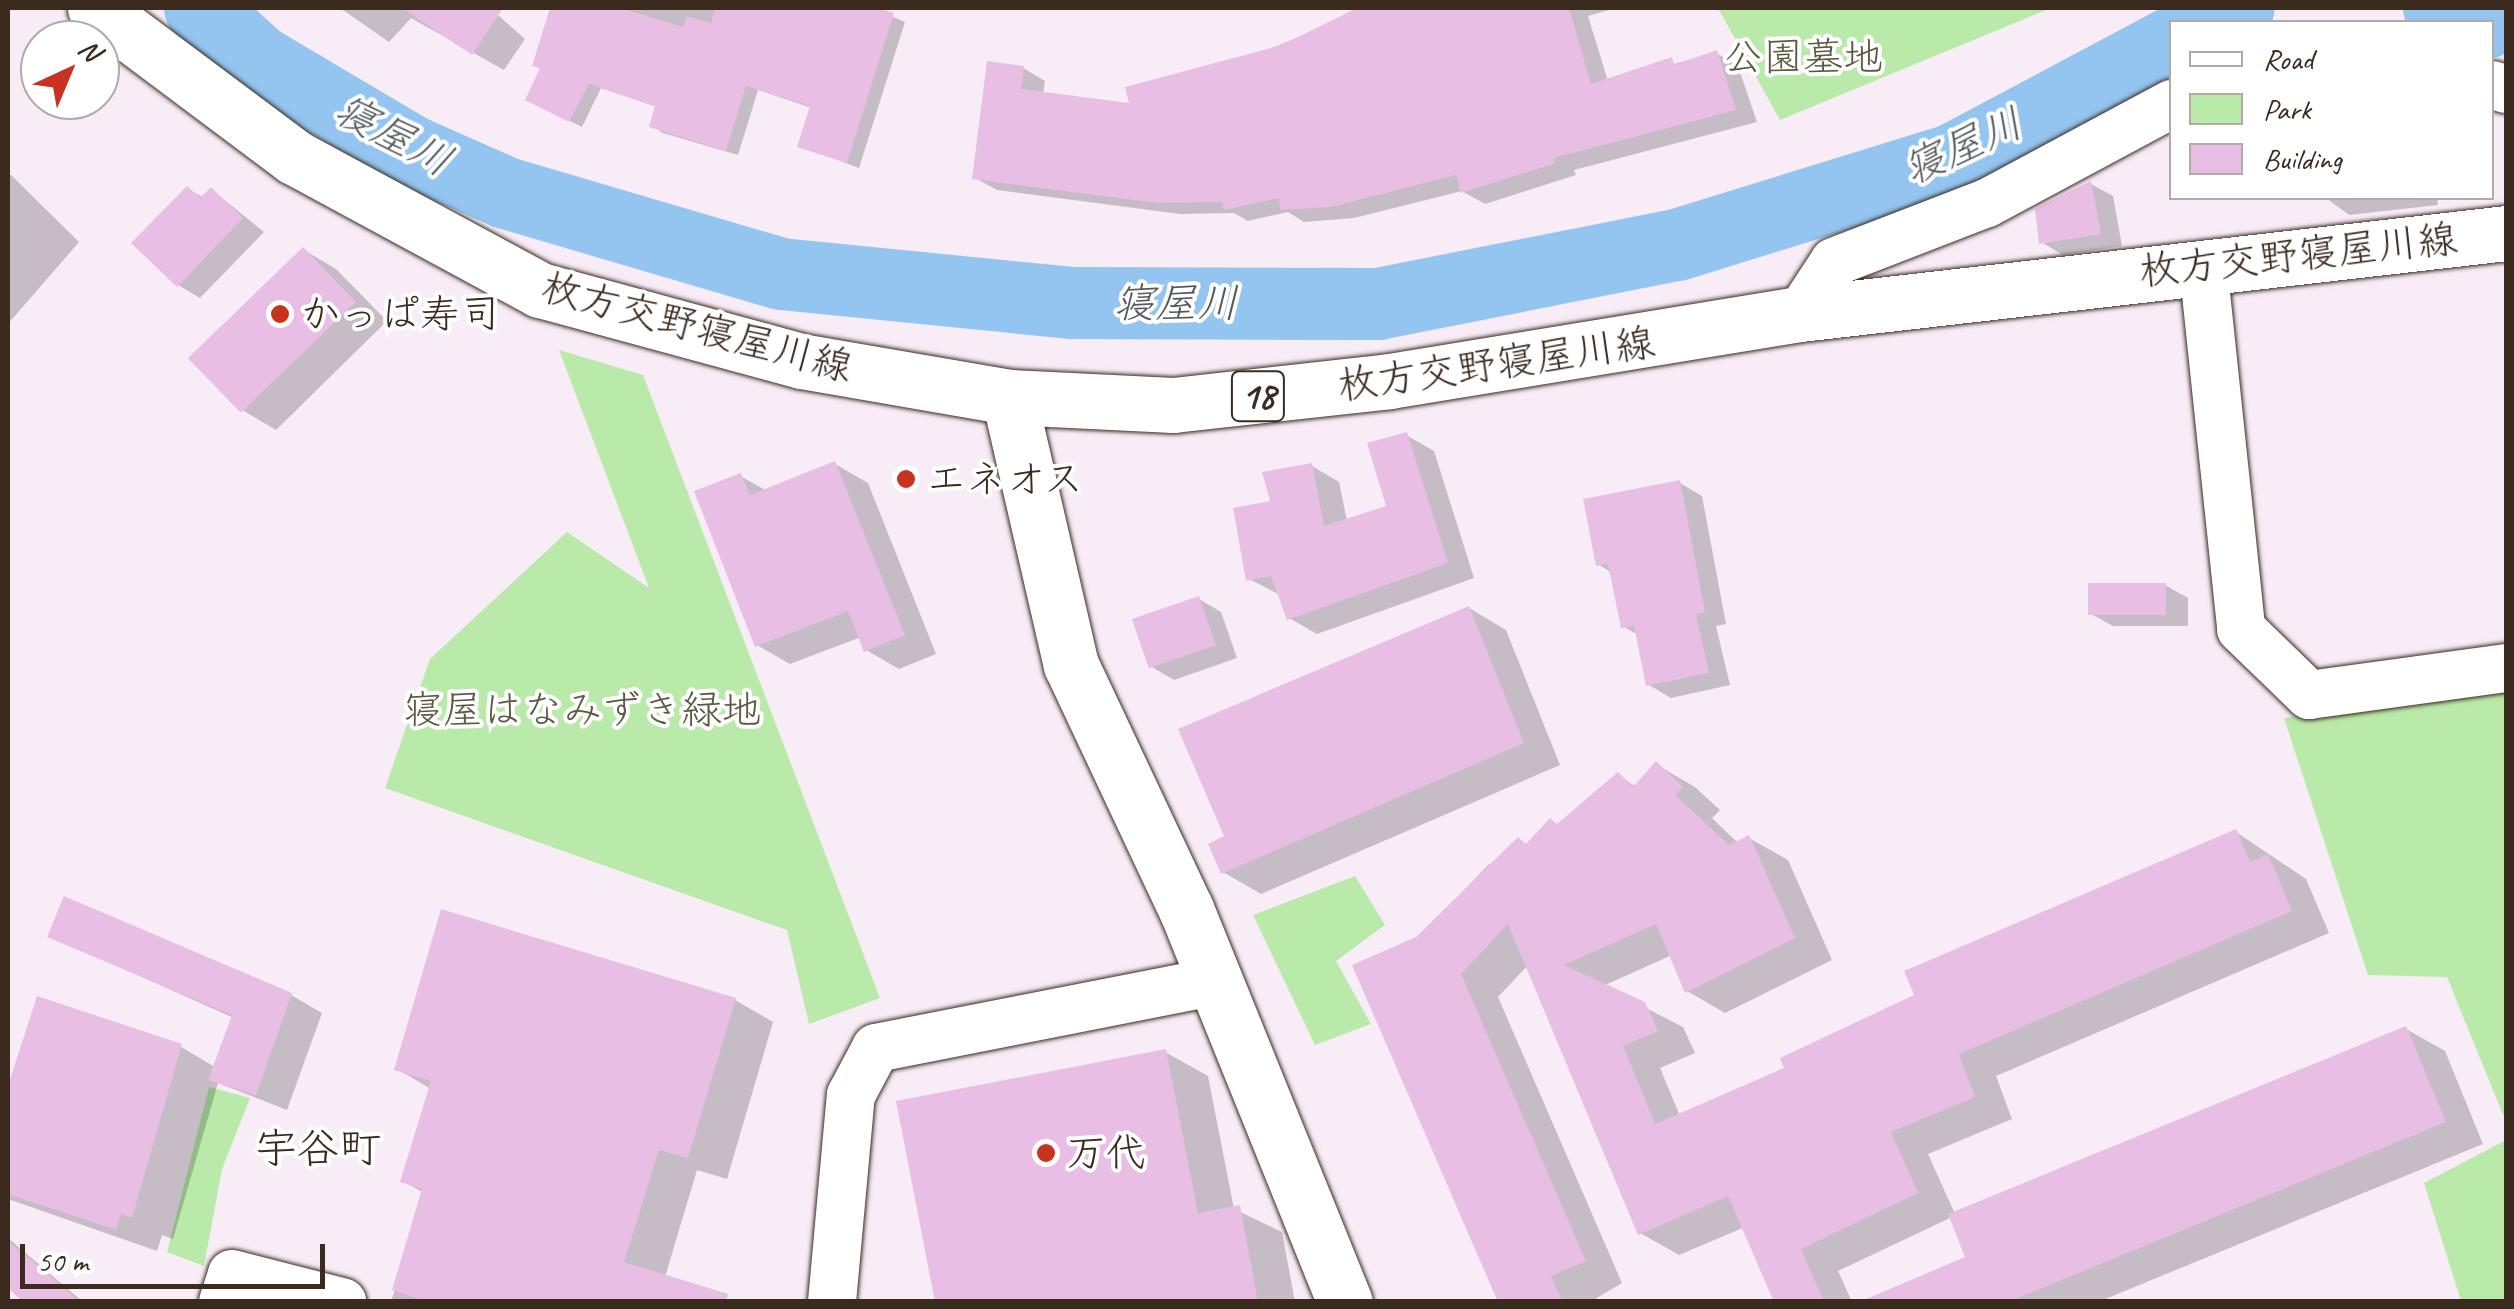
<!DOCTYPE html>
<html>
<head>
<meta charset="utf-8">
<style>
  body { margin:0 }
  #map { position:relative; width:2514px; height:1309px; overflow:hidden; background:#f8ecf7; font-family:Caveat,"Klee One",sans-serif }
  div>[style] { position:absolute }
  [style*='--x'] { left:calc(var(--x)*1px); top:calc(var(--y)*1px); width:calc(var(--w)*1px); rotate:calc(var(--a)*1deg) }
  .green>* { inset:0; background:#baeaa9 }
  .shadow>* { inset:0; background:#0003 }
  .river>* { height:72px; margin:-36px; padding:0 36px; transform-origin:36px; border-radius:36px; background:#93c5f0 }
  .building>* { inset:0; background:#e8bee4; transform-origin:0 0 }
  .roads { filter:drop-shadow(0 0 2px #3b2a1e) drop-shadow(0 0 2px #3b2a1e) }
  .minor>* { height:48px; margin:-24px; padding:0 24px; transform-origin:24px; border-radius:24px; background:#fff }
  .tertiary>* { height:55px; margin:-27.5px; padding:0 27.5px; transform-origin:27.5px; border-radius:27.5px; background:#fff }
  .primary>* { height:55px; margin:-27.5px; padding:0 27.5px; transform-origin:27.5px; border-radius:27.5px; background:#fff }
  .dots>* { width:28px; height:28px; translate:-50% -50%; box-sizing:border-box; border:5px solid #fff; border-radius:50% }
  span { translate:-50% -50%; white-space:nowrap; text-align:center; line-height:1.15; -webkit-text-stroke:8px #fff; paint-order:stroke }
  .shield-label span { padding:2px 8px; background:#fff; border:2px solid; border-radius:8px; -webkit-text-stroke-width:0 }
  .shield-label { font-size:38px; color:#3b2a1e; font-weight:700 }
  .park-label { font-size:40px; color:#5b5a41 }
  .street-label { font-size:40px; color:#3b2a1e }
  .poi-label { font-size:40px; color:#3b2a1e }
  .left { translate:0 -50%; text-align:left }
  .water-label { font-size:42px; color:#55585d; font-style:italic }
  .neighbourhood-label { font-size:42px; color:#3b2a1e }
  .frame { position:absolute; inset:0; border:10px solid #3b2a1e; pointer-events:none }
  .legend { position:absolute; left:2169px; top:20px; width:325px; height:180px; box-sizing:border-box; background:#fff; border:2px solid #b1aaa5; margin:0; padding:12px 18px; list-style:none; font-size:30px; color:#3b2a1e }
  .legend li { display:flex; align-items:center; gap:20px; height:50px }
  .legend b { width:50px; border:2px solid #b1aaa5 }
  .north { position:absolute; left:20px; top:20px; width:100px; height:100px; box-sizing:border-box; background:#fff; border:2px solid #b1aaa5; border-radius:50%; rotate:44deg; font-size:28px; font-weight:700; line-height:40px; text-align:center; color:#3b2a1e }
  .north::after { content:''; display:block; margin:auto; width:35px; height:45px; background:#c8321e; clip-path:polygon(50% 0,100% 100%,50% 72%,0 100%) }
  .scale { position:absolute; left:20px; top:1244px; width:305px; height:45px; box-sizing:border-box; border:5px solid #3b2a1e; border-top:0; padding-left:12px; font-size:30px; line-height:35px; white-space:nowrap; color:#3b2a1e; -webkit-text-stroke:8px #fff; paint-order:stroke }
</style>
</head>
<body>
<div id="map">
  <div class="green">
    <div style="clip-path:polygon(1718px 8px,2051px 8px,1780px 120px)"></div>
    <div style="clip-path:polygon(559px 350px,643px 375px,880px 998px,809px 1024px,787px 930px,385px 788px,430px 659px,567px 532px,649px 588px)"></div>
    <div style="clip-path:polygon(2506px 686px,2506px 1122px,2447px 977px,2368px 975px,2284px 718px)"></div>
    <div style="clip-path:polygon(1355px 876px,1385px 925px,1336px 961px,1371px 1024px,1315px 1045px,1253px 915px)"></div>
    <div style="clip-path:polygon(209px 1087px,250px 1098px,222px 1169px,204px 1266px,167px 1252px)"></div>
    <div style="clip-path:polygon(2506px 1140px,2506px 1301px,2461px 1301px,2424px 1183px)"></div>
  </div>
  <div class="shadow">
    <div style="clip-path:polygon(340px 8px,490px 8px,525px 39px,504px 70px,411px 18px,389px 42px)"></div>
    <div style="clip-path:polygon(580px 8px,873px 8px,905px 22px,859px 168px,800px 146px,812px 108px,758px 90px,738px 155px,663px 133px,652px 126px,657px 107px,601px 88px,582px 127px,539px 106px)"></div>
    <div style="clip-path:polygon(1369px 8px,1616px 8px,1588px 16px,1608px 81px,1716px 53px,1738px 66px,1757px 122px,1574px 170px,1576px 175px,1485px 204px,1462px 191px,1354px 218px,1304px 222px,1288px 212px,1248px 221px,1234px 213px,1180px 214px,997px 190px,975px 178px,1023px 68px,1045px 81px,1043px 94px,1132px 106px)"></div>
    <div style="clip-path:polygon(8px 172px,79px 242px,8px 324px)"></div>
    <div style="clip-path:polygon(2091px 184px,2113px 196px,2122px 246px,2063px 255px,2041px 242px)"></div>
    <div style="clip-path:polygon(188px 189px,204px 198px,212px 190px,264px 232px,200px 298px,178px 285px)"></div>
    <div style="clip-path:polygon(2326px 198px,2437px 198px,2438px 205px,2349px 215px)"></div>
    <div style="clip-path:polygon(304px 250px,336px 269px,387px 321px,276px 430px,244px 411px,192px 359px)"></div>
    <div style="clip-path:polygon(1406px 435px,1434px 451px,1474px 578px,1317px 634px,1289px 618px,1280px 595px,1249px 579px,1273px 503px,1312px 466px,1339px 482px,1347px 521px,1389px 508px)"></div>
    <div style="clip-path:polygon(835px 464px,868px 483px,936px 654px,899px 669px,866px 650px,861px 637px,790px 664px,757px 645px,740px 476px,767px 491px)"></div>
    <div style="clip-path:polygon(1680px 483px,1702px 496px,1726px 624px,1716px 626px,1730px 685px,1671px 698px,1649px 685px,1638px 635px,1623px 626px,1612px 573px,1598px 564px)"></div>
    <div style="clip-path:polygon(2165px 585px,2188px 598px,2188px 626px,2113px 626px,2091px 614px)"></div>
    <div style="clip-path:polygon(1199px 599px,1221px 612px,1237px 658px,1174px 680px,1152px 667px)"></div>
    <div style="clip-path:polygon(1469px 608px,1506px 630px,1560px 765px,1261px 894px,1223px 872px)"></div>
    <div style="clip-path:polygon(1657px 765px,1695px 787px,1720px 810px,1712px 818px,1738px 843px,1749px 838px,1788px 860px,1832px 960px,1725px 1013px,1687px 991px,1672px 955px,1603px 986px,1683px 1027px,1695px 1053px,1660px 1068px,1680px 1116px,1788px 1070px,2236px 832px,2306px 879px,2329px 933px,1996px 1076px,2012px 1119px,1928px 1154px,1955px 1214px,2406px 1029px,2445px 1051px,2483px 1144px,2098px 1302px,1863px 1302px,1968px 1258px,1952px 1217px,1838px 1271px,1852px 1302px,1777px 1302px,1745px 1227px,1679px 1255px,1640px 1233px,1528px 965px,1498px 997px,1622px 1283px,1590px 1302px,1505px 1302px,1418px 939px,1488px 865px,1559px 826px,1618px 775px,1635px 786px)"></div>
    <div style="clip-path:polygon(50px 936px,291px 995px,322px 1013px,287px 1110px,218px 1083px,173px 1239px,162px 1235px,157px 1251px,8px 1199px,8px 1094px,38px 1000px,181px 1047px,215px 1067px,234px 1018px)"></div>
    <div style="clip-path:polygon(735px 1000px,773px 1022px,727px 1179px,697px 1170px,665px 1277px,736px 1302px,391px 1302px,424px 1193px,403px 1181px,431px 1089px,397px 1069px)"></div>
    <div style="clip-path:polygon(1165px 1052px,1208px 1076px,1234px 1209px,1282px 1232px,1295px 1302px,937px 1302px)"></div>
    <div style="clip-path:polygon(8px 1238px,83px 1302px,27px 1302px,8px 1285px)"></div>
  </div>
  <div class="river">
    <div style="--x:200;--y:8;--w:79;--a:41.9"></div>
    <div style="--x:259;--y:61;--w:179;--a:30.6"></div>
    <div style="--x:413;--y:152;--w:102;--a:23.8"></div>
    <div style="--x:506;--y:193;--w:287;--a:16.4"></div>
    <div style="--x:781;--y:274;--w:291;--a:5.7"></div>
    <div style="--x:1071;--y:303;--w:307;--a:0.2"></div>
    <div style="--x:1378;--y:304;--w:305;--a:-11.2"></div>
    <div style="--x:1677;--y:245;--w:288;--a:-17.2"></div>
    <div style="--x:1952;--y:160;--w:249;--a:-28"></div>
    <div style="--x:2439;--y:8;--w:52;--a:15.6"></div>
    <div style="--x:2211;--y:22;--w:31;--a:-27"></div>
  </div>
  <div class="building">
    <div style="clip-path:polygon(402px 8px,503px 8px,472px 55px)"></div>
    <div style="clip-path:polygon(550px 8px,621px 8px,683px 27px,687px 16px,711px 23px,715px 8px,877px 8px,894px 13px,847px 163px,797px 147px,810px 106px,746px 86px,726px 151px,649px 127px,655px 106px,589px 84px,569px 122px,525px 100px,540px 68px,532px 66px)"></div>
    <div style="clip-path:polygon(1357px 8px,1569px 8px,1591px 84px,1672px 57px,1674px 65px,1717px 50px,1736px 110px,1554px 158px,1555px 163px,1461px 193px,1456px 175px,1331px 207px,1280px 210px,1279px 198px,1224px 210px,1222px 202px,1157px 203px,972px 179px,987px 61px,1024px 66px,1021px 89px,1129px 103px,1125px 87px,1282px 45px)"></div>
    <div style="clip-path:polygon(2091px 181px,2101px 234px,2039px 244px,2035px 209px)"></div>
    <div style="clip-path:polygon(187px 186px,200px 198px,211px 187px,243px 218px,177px 287px,131px 243px)"></div>
    <div style="left:303px;top:247px;width:76px;height:160px;rotate:46deg"></div>
    <div style="clip-path:polygon(1407px 432px,1448px 563px,1287px 620px,1271px 576px,1246px 581px,1233px 508px,1270px 501px,1262px 472px,1312px 463px,1324px 526px,1386px 506px,1367px 443px)"></div>
    <div style="clip-path:polygon(835px 461px,905px 635px,864px 652px,848px 611px,755px 647px,694px 491px,741px 473px,750px 495px)"></div>
    <div style="clip-path:polygon(1680px 480px,1705px 612px,1696px 614px,1709px 673px,1646px 686px,1634px 626px,1621px 628px,1608px 564px,1596px 566px,1583px 499px)"></div>
    <div style="left:2088px;top:583px;width:78px;height:32px"></div>
    <div style="left:1199px;top:596px;width:52px;height:71px;rotate:71deg"></div>
    <div style="clip-path:polygon(1469px 606px,1524px 743px,1221px 874px,1208px 844px,1224px 836px,1178px 729px)"></div>
    <div style="clip-path:polygon(1656px 761px,1683px 787px,1675px 795px,1729px 845px,1749px 835px,1795px 938px,1685px 993px,1656px 924px,1564px 965px,1645px 1002px,1658px 1031px,1623px 1046px,1655px 1124px,1784px 1068px,1780px 1058px,1914px 995px,1904px 971px,2236px 829px,2250px 862px,2268px 854px,2292px 911px,1959px 1054px,1975px 1097px,1891px 1132px,1918px 1193px,1801px 1249px,1824px 1302px,1774px 1302px,1728px 1196px,1638px 1235px,1508px 924px,1461px 974px,1586px 1261px,1551px 1276px,1563px 1302px,1498px 1302px,1352px 965px,1416px 937px,1518px 837px,1526px 844px,1550px 818px,1557px 824px,1618px 772px,1633px 787px)"></div>
    <div style="clip-path:polygon(64px 896px,292px 993px,256px 1095px,208px 1080px,232px 1015px,47px 937px)"></div>
    <div style="clip-path:polygon(441px 909px,736px 998px,688px 1158px,659px 1150px,624px 1262px,728px 1294px,726px 1302px,428px 1302px,392px 1290px,422px 1189px,400px 1182px,431px 1081px,394px 1070px)"></div>
    <div style="clip-path:polygon(37px 996px,182px 1044px,132px 1218px,121px 1214px,116px 1230px,8px 1194px,8px 1086px)"></div>
    <div style="clip-path:polygon(2406px 1026px,2446px 1122px,2008px 1302px,1859px 1302px,1965px 1257px,1948px 1214px)"></div>
    <div style="clip-path:polygon(1166px 1049px,1198px 1213px,1240px 1205px,1258px 1302px,935px 1302px,896px 1101px)"></div>
    <div style="clip-path:polygon(8px 1241px,36px 1264px,80px 1302px,23px 1302px,8px 1288px)"></div>
  </div>
  <div class="roads">
    <div class="minor">
      <div style="--x:2492;--y:85;--w:15;--a:16"></div>
      <div style="--x:2203;--y:265;--w:366;--a:84"></div>
      <div style="--x:2241;--y:629;--w:95;--a:44.1"></div>
      <div style="--x:2309;--y:695;--w:199;--a:-7.8"></div>
      <div style="--x:1800;--y:314;--w:62;--a:-56.8"></div>
      <div style="--x:1834;--y:262;--w:164;--a:-21.1"></div>
      <div style="--x:1987;--y:203;--w:210;--a:-28.2"></div>
      <div style="--x:223;--y:1302;--w:29;--a:-72"></div>
      <div style="--x:232;--y:1274;--w:114;--a:14.3"></div>
      <div style="--x:832;--y:1302;--w:208;--a:-84.8"></div>
      <div style="--x:851;--y:1095;--w:53;--a:-62"></div>
      <div style="--x:876;--y:1048;--w:342;--a:-11.1"></div>
    </div>
    <div class="tertiary">
      <div style="--x:1009;--y:397;--w:275;--a:77"></div>
      <div style="--x:1071;--y:665;--w:270;--a:64.8"></div>
      <div style="--x:1186;--y:909;--w:424;--a:68"></div>
    </div>
    <div class="primary">
      <div style="--x:95;--y:8;--w:249;--a:36.8"></div>
      <div style="--x:294;--y:157;--w:280;--a:28.4"></div>
      <div style="--x:540;--y:290;--w:270;--a:15.2"></div>
      <div style="--x:801;--y:361;--w:211;--a:9.8"></div>
      <div style="--x:1009;--y:397;--w:164;--a:2.8"></div>
      <div style="--x:1173;--y:405;--w:218;--a:-6.3"></div>
      <div style="--x:1390;--y:381;--w:415;--a:-9.3"></div>
      <div style="--x:1800;--y:314;--w:711;--a:-6.54"></div>
    </div>
  </div>
  <div class="dots">
    <div style="left:280px;top:314px;background:#c8321e"></div>
    <div style="left:906px;top:479px;background:#c8321e"></div>
    <div style="left:1046px;top:1153px;background:#c8321e"></div>
  </div>
  <div class="shield-label">
    <span style="left:1258px;top:396px">18</span>
  </div>
  <div class="park-label">
    <span style="left:1803px;top:57px">公園墓地</span>
    <span style="left:582px;top:710px">寝屋はなみずき緑地</span>
  </div>
  <div class="street-label">
    <span style="left:2298px;top:255px;rotate:-6deg">枚方交野寝屋川線</span>
    <span style="left:697px;top:327px;rotate:15deg">枚方交野寝屋川線</span>
    <span style="left:1496px;top:364px;rotate:-8deg">枚方交野寝屋川線</span>
  </div>
  <div class="poi-label">
    <span class="left" style="left:300px;top:314px">かっぱ寿司</span>
    <span class="left" style="left:926px;top:479px">エネオス</span>
    <span class="left" style="left:1066px;top:1153px">万代</span>
  </div>
  <div class="water-label">
    <span style="left:393px;top:136px;rotate:28deg">寝屋川</span>
    <span style="left:1963px;top:147px;rotate:-24deg">寝屋川</span>
    <span style="left:1176px;top:304px">寝屋川</span>
  </div>
  <div class="neighbourhood-label">
    <span style="left:318px;top:1149px">宇谷町</span>
  </div>
  <div class="frame"></div>
  <ul class="legend">
  <li><b style="height:12px;background:#fff"></b>Road</li>
  <li><b style="height:28px;background:#baeaa9"></b>Park</li>
  <li><b style="height:28px;background:#e8bee4"></b>Building</li>
  </ul>
  <div class="north">N</div>
  <div class="scale">50 m</div>
</div>
</body>
</html>
